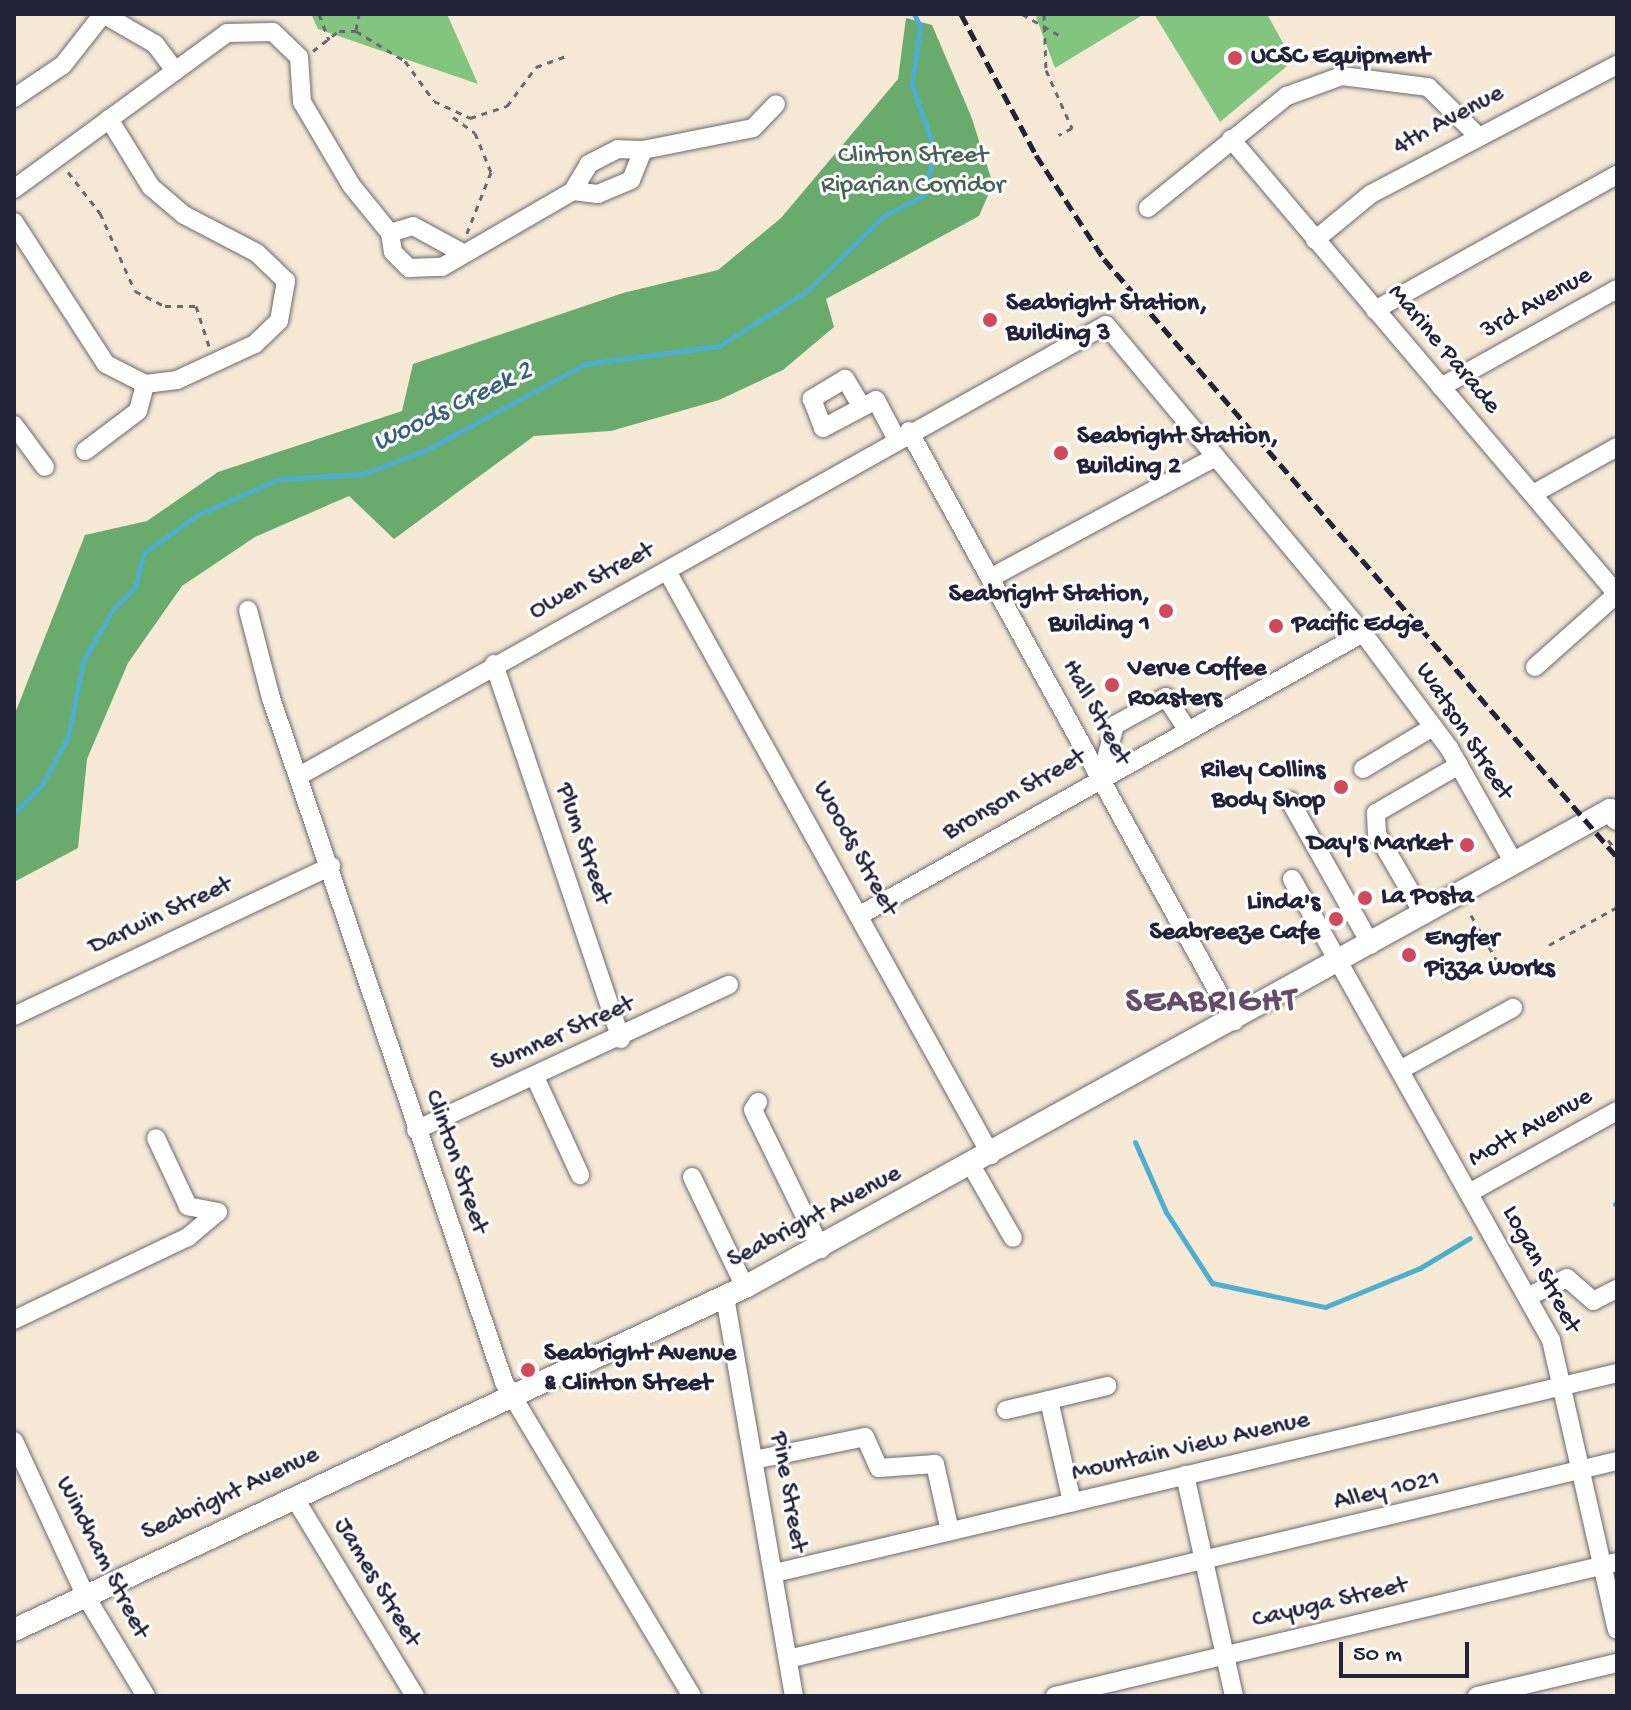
<!DOCTYPE html>
<html>
<head>
<meta charset="utf-8">
<style>
  body { margin:0 }
  #map { position:relative; width:1631px; height:1710px; overflow:hidden; background:#f6ead6; font-family:"Gochi Hand",sans-serif }
  div>[style] { position:absolute }
  [style*='--x'] { left:calc(var(--x)*1px); top:calc(var(--y)*1px); width:calc(var(--w)*1px); rotate:calc(var(--a)*1deg) }
  .green>* { inset:0; background:#82c57e }
  .forest>* { inset:0; background:#69aa6d }
  .stream>* { height:5px; margin:-2.5px; padding:0 2.5px; transform-origin:2.5px; border-radius:2.5px; background:#4fafce }
  .path>* { height:3px; margin-top:-1.5px; transform-origin:0; background:repeating-linear-gradient(90deg,#6c6871 0 6px,transparent 0 12px) }
  .roads { filter:drop-shadow(0 0 2px #6c6871) drop-shadow(0 0 2px #6c6871) }
  .minor>* { height:18px; margin:-9px; padding:0 9px; transform-origin:9px; border-radius:9px; background:#fff }
  .major>* { height:22px; margin:-11px; padding:0 11px; transform-origin:11px; border-radius:11px; background:#fff }
  .rail>* { height:5px; margin-top:-2.5px; transform-origin:0; background:repeating-linear-gradient(90deg,#22223b 0 12px,transparent 0 18px) }
  .dots>* { width:22px; height:22px; translate:-50% -50%; box-sizing:border-box; border:4px solid #fff; border-radius:50% }
  span { translate:-50% -50%; white-space:nowrap; text-align:center; line-height:1.15; -webkit-text-stroke:6px #fff; paint-order:stroke }
  .poi-label { font-size:26px; color:#22223b; font-weight:700 }
  .left { translate:0 -50%; text-align:left }
  .right { translate:-100% -50%; text-align:right }
  .street-label { font-size:26px; color:#22223b }
  .park-label { font-size:26px; color:#486356 }
  .water-label { font-size:28px; color:#36617d; font-style:italic }
  .district-label { font-size:34px; color:#654d6a; font-weight:700; letter-spacing:2px }
  .frame { position:absolute; inset:0; border:16px solid #22223b; pointer-events:none }
  .scale { position:absolute; left:1339px; top:1642px; width:130px; height:36px; box-sizing:border-box; border:4px solid #22223b; border-top:0; padding-left:10px; font-size:24px; line-height:28px; white-space:nowrap; color:#22223b; -webkit-text-stroke:6px #fff; paint-order:stroke }
</style>
</head>
<body>
<div id="map">
  <div class="green">
    <div style="clip-path:polygon(311px 14px,447px 14px,478px 84px,318px 29px)"></div>
    <div style="clip-path:polygon(1043px 14px,1144px 14px,1055px 68px,1036px 17px)"></div>
    <div style="clip-path:polygon(1154px 14px,1267px 14px,1293px 61px,1220px 122px)"></div>
  </div>
  <div class="forest">
    <div style="clip-path:polygon(906px 18px,932px 25px,971px 116px,993px 184px,979px 216px,826px 299px,834px 327px,783px 370px,719px 400px,611px 431px,534px 436px,394px 539px,349px 496px,255px 537px,182px 586px,128px 663px,87px 759px,78px 848px,14px 882px,14px 716px,85px 535px,147px 521px,218px 472px,402px 411px,413px 364px,623px 293px,718px 270px,781px 218px,898px 79px)"></div>
  </div>
  <div class="stream">
    <div style="--x:14;--y:813;--w:38;--a:-45"></div>
    <div style="--x:41;--y:786;--w:56;--a:-61.1"></div>
    <div style="--x:68;--y:737;--w:77;--a:-78.8"></div>
    <div style="--x:83;--y:661;--w:60;--a:-60"></div>
    <div style="--x:113;--y:609;--w:30;--a:-44"></div>
    <div style="--x:135;--y:588;--w:36;--a:-76"></div>
    <div style="--x:144;--y:553;--w:65;--a:-35.6"></div>
    <div style="--x:197;--y:515;--w:90;--a:-23.7"></div>
    <div style="--x:279;--y:479;--w:84;--a:-3.4"></div>
    <div style="--x:363;--y:474;--w:67;--a:-20.9"></div>
    <div style="--x:426;--y:450;--w:181;--a:-28.4"></div>
    <div style="--x:585;--y:364;--w:135;--a:-7.7"></div>
    <div style="--x:719;--y:346;--w:105;--a:-32.2"></div>
    <div style="--x:808;--y:290;--w:105;--a:-44.6"></div>
    <div style="--x:883;--y:216;--w:45;--a:-26.6"></div>
    <div style="--x:923;--y:196;--w:47;--a:-75.1"></div>
    <div style="--x:935;--y:151;--w:70;--a:-109.2"></div>
    <div style="--x:912;--y:85;--w:60;--a:-82.3"></div>
    <div style="--x:920;--y:26;--w:13;--a:-117"></div>
    <div style="--x:1135;--y:1142;--w:77;--a:66.1"></div>
    <div style="--x:1166;--y:1212;--w:85;--a:57.1"></div>
    <div style="--x:1212;--y:1283;--w:116;--a:12"></div>
    <div style="--x:1325;--y:1307;--w:103;--a:-22.3"></div>
    <div style="--x:1420;--y:1268;--w:58;--a:-31"></div>
    <div style="--x:1615;--y:1204;--w:2;--a:0"></div>
  </div>
  <div class="path">
    <div style="--x:319;--y:14;--w:28;--a:69"></div>
    <div style="--x:671;--y:14;--w:13;--a:0"></div>
    <div style="--x:1022;--y:14;--w:48;--a:29.7"></div>
    <div style="--x:1044;--y:14;--w:56;--a:88"></div>
    <div style="--x:1046;--y:70;--w:64;--a:65.9"></div>
    <div style="--x:1072;--y:128;--w:15;--a:152"></div>
    <div style="--x:356;--y:30;--w:16;--a:-79"></div>
    <div style="--x:313;--y:51;--w:33;--a:-38"></div>
    <div style="--x:339;--y:31;--w:17;--a:0"></div>
    <div style="--x:356;--y:31;--w:57;--a:31.5"></div>
    <div style="--x:405;--y:61;--w:49;--a:54.1"></div>
    <div style="--x:434;--y:101;--w:40;--a:25"></div>
    <div style="--x:470;--y:118;--w:39;--a:-18"></div>
    <div style="--x:507;--y:106;--w:49;--a:-53.4"></div>
    <div style="--x:536;--y:67;--w:35;--a:-20"></div>
    <div style="--x:453;--y:117;--w:27;--a:36"></div>
    <div style="--x:475;--y:133;--w:42;--a:67.7"></div>
    <div style="--x:491;--y:172;--w:66;--a:111.5"></div>
    <div style="--x:68;--y:172;--w:52;--a:52"></div>
    <div style="--x:100;--y:213;--w:85;--a:65.8"></div>
    <div style="--x:135;--y:291;--w:34;--a:27"></div>
    <div style="--x:165;--y:306;--w:31;--a:0"></div>
    <div style="--x:196;--y:306;--w:42;--a:72"></div>
    <div style="--x:1608;--y:840;--w:14;--a:51"></div>
    <div style="--x:1471;--y:915;--w:53;--a:60.5"></div>
    <div style="--x:1549;--y:945;--w:78;--a:-29.2"></div>
  </div>
  <div class="roads">
    <div class="minor">
      <div style="--x:14;--y:98;--w:59;--a:-34"></div>
      <div style="--x:63;--y:65;--w:65;--a:-51.9"></div>
      <div style="--x:103;--y:14;--w:60;--a:30"></div>
      <div style="--x:155;--y:44;--w:34;--a:53"></div>
      <div style="--x:1231;--y:139;--w:597;--a:49.69"></div>
      <div style="--x:643;--y:150;--w:112;--a:-11.3"></div>
      <div style="--x:753;--y:128;--w:33;--a:-46"></div>
      <div style="--x:14;--y:189;--w:264;--a:-36.2"></div>
      <div style="--x:227;--y:33;--w:46;--a:-1.2"></div>
      <div style="--x:273;--y:32;--w:36;--a:44"></div>
      <div style="--x:299;--y:57;--w:45;--a:86.2"></div>
      <div style="--x:302;--y:102;--w:96;--a:59.4"></div>
      <div style="--x:351;--y:185;--w:62;--a:50.9"></div>
      <div style="--x:1148;--y:208;--w:179;--a:-38.9"></div>
      <div style="--x:1287;--y:96;--w:59;--a:-20"></div>
      <div style="--x:1342;--y:76;--w:87;--a:7.3"></div>
      <div style="--x:1428;--y:87;--w:67;--a:44.4"></div>
      <div style="--x:14;--y:222;--w:169;--a:57.1"></div>
      <div style="--x:106;--y:364;--w:44;--a:27.1"></div>
      <div style="--x:145;--y:384;--w:32;--a:-7"></div>
      <div style="--x:177;--y:380;--w:86;--a:-24.8"></div>
      <div style="--x:255;--y:344;--w:33;--a:-44"></div>
      <div style="--x:279;--y:321;--w:41;--a:-80.1"></div>
      <div style="--x:286;--y:281;--w:40;--a:-136"></div>
      <div style="--x:257;--y:253;--w:82;--a:-152.5"></div>
      <div style="--x:184;--y:215;--w:43;--a:-139.7"></div>
      <div style="--x:151;--y:187;--w:80;--a:-121.7"></div>
      <div style="--x:1315;--y:240;--w:72;--a:-39.4"></div>
      <div style="--x:1371;--y:194;--w:278;--a:-27.7"></div>
      <div style="--x:459;--y:251;--w:52;--a:-151.5"></div>
      <div style="--x:413;--y:226;--w:24;--a:163"></div>
      <div style="--x:390;--y:233;--w:19;--a:81"></div>
      <div style="--x:393;--y:252;--w:23;--a:45"></div>
      <div style="--x:409;--y:268;--w:33;--a:-2"></div>
      <div style="--x:442;--y:267;--w:151;--a:-30.1"></div>
      <div style="--x:573;--y:191;--w:25;--a:7"></div>
      <div style="--x:598;--y:194;--w:36;--a:-23"></div>
      <div style="--x:631;--y:180;--w:32;--a:-68"></div>
      <div style="--x:643;--y:150;--w:25;--a:-178"></div>
      <div style="--x:618;--y:149;--w:33;--a:153"></div>
      <div style="--x:589;--y:164;--w:31;--a:121"></div>
      <div style="--x:1375;--y:310;--w:277;--a:-29.2"></div>
      <div style="--x:1441;--y:387;--w:201;--a:-29.1"></div>
      <div style="--x:862;--y:407;--w:33;--a:-121"></div>
      <div style="--x:845;--y:379;--w:39;--a:149"></div>
      <div style="--x:812;--y:399;--w:31;--a:69"></div>
      <div style="--x:823;--y:428;--w:60;--a:-27.8"></div>
      <div style="--x:876;--y:400;--w:43;--a:62.2"></div>
      <div style="--x:14;--y:425;--w:52;--a:53.6"></div>
      <div style="--x:909;--y:431;--w:674;--a:61.15"></div>
      <div style="--x:85;--y:451;--w:66;--a:-37"></div>
      <div style="--x:138;--y:411;--w:28;--a:-75"></div>
      <div style="--x:1533;--y:494;--w:96;--a:-29.2"></div>
      <div style="--x:667;--y:571;--w:668;--a:60.98"></div>
      <div style="--x:990;--y:578;--w:256;--a:-28.2"></div>
      <div style="--x:248;--y:610;--w:91;--a:75.4"></div>
      <div style="--x:271;--y:698;--w:723;--a:71.19"></div>
      <div style="--x:504;--y:1382;--w:366;--a:59.1"></div>
      <div style="--x:494;--y:664;--w:396;--a:71.3"></div>
      <div style="--x:1535;--y:667;--w:110;--a:-41.7"></div>
      <div style="--x:1363;--y:769;--w:82;--a:-31"></div>
      <div style="--x:299;--y:776;--w:924;--a:-29.2"></div>
      <div style="--x:1106;--y:325;--w:401;--a:50.2"></div>
      <div style="--x:1363;--y:633;--w:144;--a:53.2"></div>
      <div style="--x:1449;--y:748;--w:132;--a:60.5"></div>
      <div style="--x:1101;--y:777;--w:54;--a:-74.9"></div>
      <div style="--x:1115;--y:725;--w:58;--a:-28.8"></div>
      <div style="--x:1166;--y:697;--w:38;--a:57"></div>
      <div style="--x:1290;--y:801;--w:165;--a:60.6"></div>
      <div style="--x:1292;--y:879;--w:529;--a:60.67"></div>
      <div style="--x:1551;--y:1340;--w:297;--a:77.2"></div>
      <div style="--x:862;--y:914;--w:574;--a:-29.29"></div>
      <div style="--x:1424;--y:915;--w:94;--a:-120.1"></div>
      <div style="--x:1377;--y:834;--w:21;--a:-93"></div>
      <div style="--x:1376;--y:813;--w:96;--a:-30"></div>
      <div style="--x:14;--y:1016;--w:351;--a:-25.3"></div>
      <div style="--x:1400;--y:1070;--w:129;--a:-28.8"></div>
      <div style="--x:535;--y:1077;--w:108;--a:65.3"></div>
      <div style="--x:758;--y:1102;--w:9;--a:122"></div>
      <div style="--x:753;--y:1110;--w:155;--a:63.9"></div>
      <div style="--x:416;--y:1130;--w:345;--a:-24.9"></div>
      <div style="--x:971;--y:1165;--w:84;--a:60.1"></div>
      <div style="--x:692;--y:1177;--w:122;--a:64.3"></div>
      <div style="--x:1469;--y:1193;--w:169;--a:-29"></div>
      <div style="--x:1529;--y:1296;--w:42;--a:-25.3"></div>
      <div style="--x:1567;--y:1278;--w:35;--a:41"></div>
      <div style="--x:1593;--y:1301;--w:27;--a:-27"></div>
      <div style="--x:725;--y:1297;--w:405;--a:80.2"></div>
      <div style="--x:14;--y:1320;--w:193;--a:-25.5"></div>
      <div style="--x:188;--y:1237;--w:39;--a:-40"></div>
      <div style="--x:218;--y:1212;--w:31;--a:-169"></div>
      <div style="--x:188;--y:1206;--w:75;--a:-115.2"></div>
      <div style="--x:1049;--y:1400;--w:60;--a:-13.6"></div>
      <div style="--x:1006;--y:1410;--w:44;--a:-13.1"></div>
      <div style="--x:1049;--y:1400;--w:105;--a:77.3"></div>
      <div style="--x:14;--y:1441;--w:170;--a:65.2"></div>
      <div style="--x:85;--y:1595;--w:118;--a:58.9"></div>
      <div style="--x:754;--y:1460;--w:113;--a:-11.7"></div>
      <div style="--x:865;--y:1437;--w:34;--a:66"></div>
      <div style="--x:879;--y:1468;--w:56;--a:-4.1"></div>
      <div style="--x:935;--y:1464;--w:69;--a:77.4"></div>
      <div style="--x:1185;--y:1475;--w:226;--a:77.5"></div>
      <div style="--x:294;--y:1497;--w:233;--a:58.7"></div>
      <div style="--x:775;--y:1573;--w:865;--a:-13.36"></div>
      <div style="--x:792;--y:1658;--w:848;--a:-13.43"></div>
      <div style="--x:1055;--y:1696;--w:578;--a:-13.41"></div>
      <div style="--x:1477;--y:1696;--w:144;--a:-13.3"></div>
    </div>
    <div class="major">
      <div style="--x:14;--y:1630;--w:807;--a:-25.14"></div>
      <div style="--x:745;--y:1287;--w:988;--a:-28.87"></div>
      <div style="--x:1610;--y:810;--w:11;--a:52"></div>
    </div>
  </div>
  <div class="rail">
    <div style="--x:961;--y:14;--w:160;--a:62"></div>
    <div style="--x:1036;--y:155;--w:124;--a:56.8"></div>
    <div style="--x:1104;--y:259;--w:788;--a:49.38"></div>
  </div>
  <div class="dots">
    <div style="left:1235px;top:58px;background:#d1495b"></div>
    <div style="left:990px;top:320px;background:#d1495b"></div>
    <div style="left:1061px;top:453px;background:#d1495b"></div>
    <div style="left:1166px;top:611px;background:#d1495b"></div>
    <div style="left:1276px;top:626px;background:#d1495b"></div>
    <div style="left:1112px;top:685px;background:#d1495b"></div>
    <div style="left:1341px;top:787px;background:#d1495b"></div>
    <div style="left:1467px;top:845px;background:#d1495b"></div>
    <div style="left:1365px;top:898px;background:#d1495b"></div>
    <div style="left:1336px;top:919px;background:#d1495b"></div>
    <div style="left:1409px;top:955px;background:#d1495b"></div>
    <div style="left:528px;top:1370px;background:#d1495b"></div>
  </div>
  <div class="poi-label">
    <span class="left" style="left:1251px;top:58px">UCSC Equipment</span>
    <span class="left" style="left:1006px;top:320px">Seabright Station,<br>Building 3</span>
    <span class="left" style="left:1077px;top:453px">Seabright Station,<br>Building 2</span>
    <span class="right" style="left:1150px;top:611px">Seabright Station,<br>Building 1</span>
    <span class="left" style="left:1292px;top:626px">Pacific Edge</span>
    <span class="left" style="left:1128px;top:685px">Verve Coffee<br>Roasters</span>
    <span class="right" style="left:1325px;top:787px">Riley Collins<br>Body Shop</span>
    <span class="right" style="left:1451px;top:845px">Day's Market</span>
    <span class="left" style="left:1381px;top:898px">La Posta</span>
    <span class="right" style="left:1320px;top:919px">Linda's<br>Seabreeze Cafe</span>
    <span class="left" style="left:1425px;top:955px">Engfer<br>Pizza Works</span>
    <span class="left" style="left:544px;top:1370px">Seabright Avenue<br>&amp; Clinton Street</span>
  </div>
  <div class="street-label">
    <span style="left:1449px;top:121px;rotate:-28deg">4th Avenue</span>
    <span style="left:1537px;top:304px;rotate:-29deg">3rd Avenue</span>
    <span style="left:1443px;top:350px;rotate:50deg">Marine Parade</span>
    <span style="left:592px;top:582px;rotate:-28deg">Owen Street</span>
    <span style="left:1095px;top:713px;rotate:61deg">Hall Street</span>
    <span style="left:1463px;top:732px;rotate:57deg">Watson Street</span>
    <span style="left:1015px;top:796px;rotate:-30deg">Bronson Street</span>
    <span style="left:582px;top:844px;rotate:71deg">Plum Street</span>
    <span style="left:854px;top:849px;rotate:61deg">Woods Street</span>
    <span style="left:161px;top:917px;rotate:-25deg">Darwin Street</span>
    <span style="left:563px;top:1035px;rotate:-24deg">Sumner Street</span>
    <span style="left:1531px;top:1129px;rotate:-29deg">Mott Avenue</span>
    <span style="left:455px;top:1162px;rotate:71deg">Clinton Street</span>
    <span style="left:815px;top:1218px;rotate:-28deg">Seabright Avenue</span>
    <span style="left:1540px;top:1270px;rotate:62deg">Logan Street</span>
    <span style="left:1191px;top:1448px;rotate:-13deg">Mountain View Avenue</span>
    <span style="left:787px;top:1492px;rotate:80deg">Pine Street</span>
    <span style="left:1387px;top:1492px;rotate:-13deg">Alley 1021</span>
    <span style="left:231px;top:1495px;rotate:-25deg">Seabright Avenue</span>
    <span style="left:101px;top:1558px;rotate:63deg">Windham Street</span>
    <span style="left:376px;top:1583px;rotate:59deg">James Street</span>
    <span style="left:1330px;top:1604px;rotate:-13deg">Cayuga Street</span>
  </div>
  <div class="park-label">
    <span style="left:913px;top:172px">Clinton Street<br>Riparian Corridor</span>
  </div>
  <div class="water-label">
    <span style="left:453px;top:408px;rotate:-26deg">Woods Creek 2</span>
  </div>
  <div class="district-label">
    <span style="left:1212px;top:1004px">SEABRIGHT</span>
  </div>
  <div class="frame"></div>
  <div class="scale">50 m</div>
</div>
</body>
</html>
